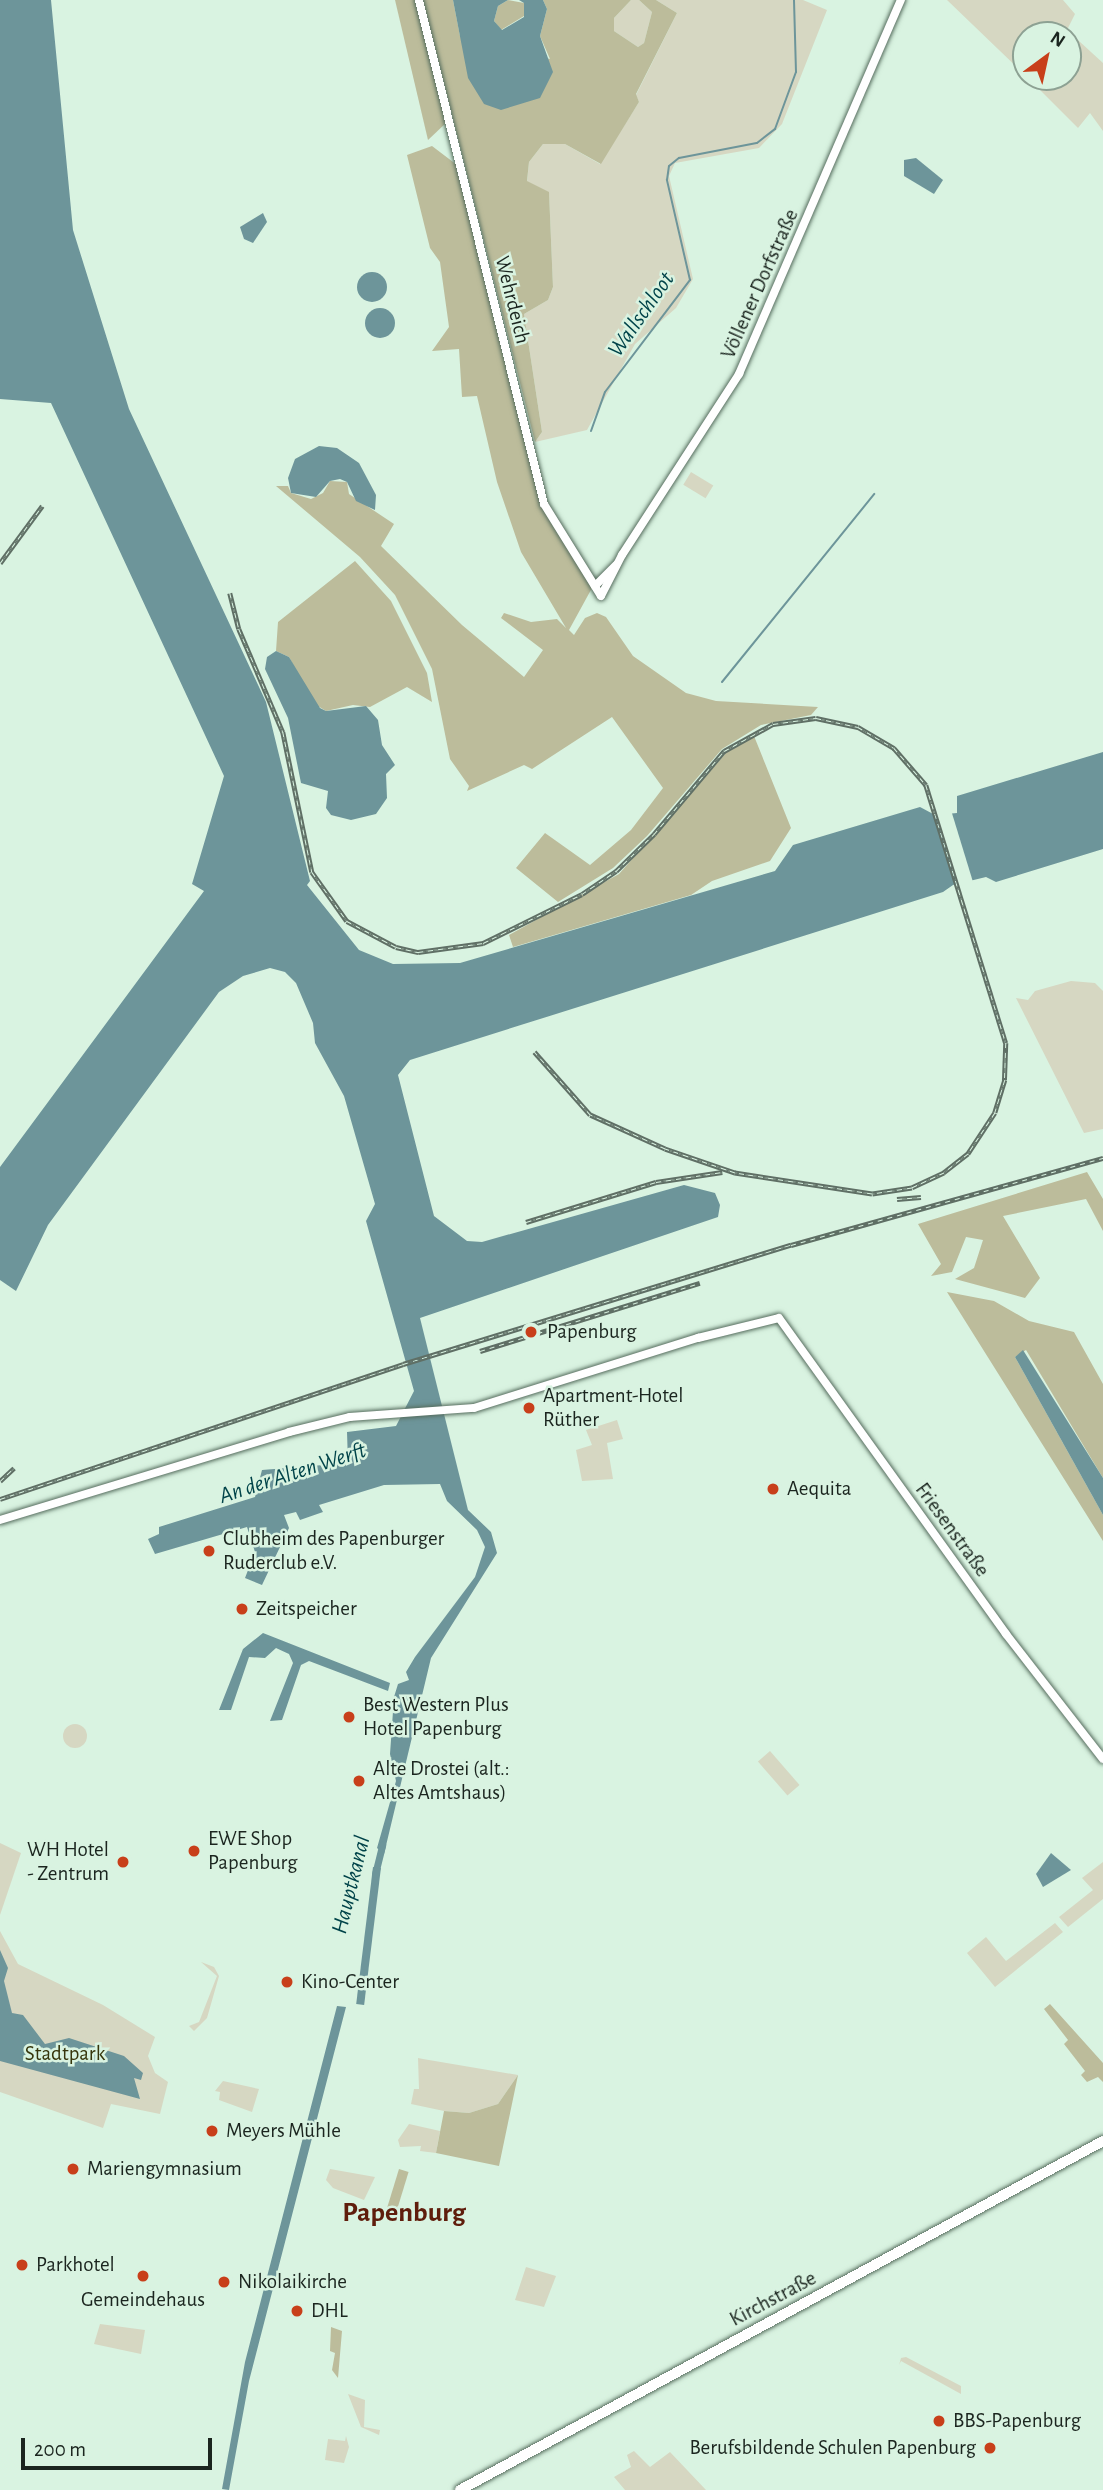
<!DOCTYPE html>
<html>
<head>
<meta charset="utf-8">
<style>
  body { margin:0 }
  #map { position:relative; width:1103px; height:2490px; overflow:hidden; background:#d9f3e1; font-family:"Alegreya Sans",sans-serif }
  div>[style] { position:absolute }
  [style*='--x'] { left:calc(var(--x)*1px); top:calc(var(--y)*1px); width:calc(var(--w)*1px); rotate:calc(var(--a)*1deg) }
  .green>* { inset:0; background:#d6d7c2; transform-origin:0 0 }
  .round { border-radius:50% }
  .forest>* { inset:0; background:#bcbc9b; transform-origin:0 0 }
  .water>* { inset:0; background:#6d959a; transform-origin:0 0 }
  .pier>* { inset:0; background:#d9f3e1; transform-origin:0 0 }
  .stream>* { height:2px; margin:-1px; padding:0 1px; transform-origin:1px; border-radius:1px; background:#6d959a }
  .canal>* { height:7px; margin:-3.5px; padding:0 3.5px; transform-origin:3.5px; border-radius:3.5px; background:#6d959a }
  .roads { filter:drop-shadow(0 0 2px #566d5e) drop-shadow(0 0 2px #566d5e) }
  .tertiary>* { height:8px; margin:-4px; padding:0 4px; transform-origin:4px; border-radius:4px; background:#fff }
  .primary>* { height:10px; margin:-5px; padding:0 5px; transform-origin:5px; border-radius:5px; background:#fff }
  .rail>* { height:4.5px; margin-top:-2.25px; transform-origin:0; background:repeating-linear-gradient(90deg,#d9f3e1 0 5px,#5f6f65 0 10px); box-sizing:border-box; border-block:2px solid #5f6f65 }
  .dots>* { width:19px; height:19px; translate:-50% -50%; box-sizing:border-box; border:4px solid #d9f3e1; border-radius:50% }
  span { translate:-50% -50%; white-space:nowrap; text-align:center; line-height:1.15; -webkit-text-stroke:5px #d9f3e1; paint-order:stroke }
  .street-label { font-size:21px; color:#1b251f }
  .poi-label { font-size:21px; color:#1b251f }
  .left { translate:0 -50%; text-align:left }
  .right { translate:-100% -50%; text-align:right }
  .park-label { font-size:21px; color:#36350b }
  .water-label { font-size:23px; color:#004349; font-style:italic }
  .district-label { font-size:28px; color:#5f1d0c; font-weight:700 }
  .north { position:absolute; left:1012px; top:21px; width:70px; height:70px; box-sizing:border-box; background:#d9f3e1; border:2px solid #8da193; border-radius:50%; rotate:33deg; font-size:19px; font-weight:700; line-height:28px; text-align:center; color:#1b251f }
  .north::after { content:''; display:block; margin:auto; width:24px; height:32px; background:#c83f1a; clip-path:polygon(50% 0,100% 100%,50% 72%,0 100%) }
  .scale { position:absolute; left:21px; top:2438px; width:191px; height:32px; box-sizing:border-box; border:4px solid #1b251f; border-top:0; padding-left:9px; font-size:21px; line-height:24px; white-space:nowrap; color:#1b251f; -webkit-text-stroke:5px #d9f3e1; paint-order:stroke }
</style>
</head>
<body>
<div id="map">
  <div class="green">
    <div style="clip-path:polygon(631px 0,639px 0,652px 12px,644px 43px,638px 47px,614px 31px,614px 18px)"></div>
    <div style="clip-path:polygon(656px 0,803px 0,827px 10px,782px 124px,759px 148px,675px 163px,669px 176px,693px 279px,676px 308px,635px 344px,587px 430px,535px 442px,542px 432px,524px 314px,548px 300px,553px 287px,549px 193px,527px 182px,529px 162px,543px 144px,565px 144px,600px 164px,639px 102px,636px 95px,677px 13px)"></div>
    <div style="clip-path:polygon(947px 0,1063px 0,1075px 14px,1067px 30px,1103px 63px,1103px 131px,1090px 113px,1078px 128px,1027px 77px,1068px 77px,1068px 35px,1026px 35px,1026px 76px)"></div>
    <div style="left:691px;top:472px;width:26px;height:15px;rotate:31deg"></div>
    <div style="clip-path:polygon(1071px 981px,1095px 983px,1103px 991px,1103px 1129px,1084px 1133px,1016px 998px,1028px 1000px,1035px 991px)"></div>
    <div style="clip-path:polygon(617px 1420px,623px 1439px,607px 1443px,613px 1479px,582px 1481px,576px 1450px,592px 1445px,586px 1430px)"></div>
    <div class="round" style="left:63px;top:1724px;width:24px;height:24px"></div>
    <div style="left:770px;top:1751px;width:45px;height:16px;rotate:49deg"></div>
    <div style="clip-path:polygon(0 1843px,21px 1853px,0 1915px)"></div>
    <div style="clip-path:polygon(1103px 1862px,1103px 1899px,1068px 1927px,1059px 1917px,1093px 1890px,1082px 1878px)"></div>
    <div style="clip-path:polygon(1055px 1923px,1063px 1932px,995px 1987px,967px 1953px,986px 1937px,1006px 1961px)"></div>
    <div style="clip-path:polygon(0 1931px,18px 1964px,103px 2005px,155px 2037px,148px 2056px,155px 2073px,168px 2082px,160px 2114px,111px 2104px,103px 2128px,0 2092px)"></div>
    <div style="clip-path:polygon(201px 1962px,214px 1967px,219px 1976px,207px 2018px,194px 2031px,189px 2026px,199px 2022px,217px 1976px)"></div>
    <div style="clip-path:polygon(418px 2058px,423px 2059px,518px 2075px,498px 2104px,469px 2113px,444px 2111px,411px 2104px,414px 2089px,419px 2089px)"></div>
    <div style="clip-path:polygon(223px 2081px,259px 2089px,252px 2112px,219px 2100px,220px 2092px,215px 2091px)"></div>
    <div style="clip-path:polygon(409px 2124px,440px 2131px,436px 2153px,420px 2151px,421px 2146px,400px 2147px,398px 2140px)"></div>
    <div style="clip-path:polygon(330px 2169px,375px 2177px,364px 2200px,333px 2188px,326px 2180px)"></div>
    <div style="clip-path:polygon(526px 2267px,556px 2276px,544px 2307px,515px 2300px)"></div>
    <div style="clip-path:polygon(100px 2324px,145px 2330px,141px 2354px,94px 2344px)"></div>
    <div style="clip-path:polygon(906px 2357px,961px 2386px,961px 2394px,901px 2361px,899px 2365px,901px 2358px)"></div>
    <div style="clip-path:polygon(348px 2394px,365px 2400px,364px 2427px,380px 2430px,379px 2435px,361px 2427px)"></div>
    <div style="clip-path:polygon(346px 2436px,349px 2447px,344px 2463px,325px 2460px,328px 2439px,345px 2441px)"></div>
    <div style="clip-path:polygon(634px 2451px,650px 2467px,670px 2452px,706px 2490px,625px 2490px,614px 2477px,631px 2467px,627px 2455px)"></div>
  </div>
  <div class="forest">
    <div style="clip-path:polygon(395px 0,416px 0,446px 123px,428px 140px)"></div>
    <div style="clip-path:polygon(423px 0,453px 0,460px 36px,550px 59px,540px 36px,547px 9px,543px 0,631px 0,614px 18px,614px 31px,638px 47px,644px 43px,652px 12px,639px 0,656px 0,677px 13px,636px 94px,639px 102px,601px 164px,565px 144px,543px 144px,529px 162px,527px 181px,549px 192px,553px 287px,548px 300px,524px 314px,542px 432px,535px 442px)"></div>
    <div style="clip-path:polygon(508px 0,524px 3px,524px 16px,501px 30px,494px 21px,498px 6px)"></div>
    <div style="clip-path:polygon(432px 146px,457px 165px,542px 505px,592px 588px,569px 630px,574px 635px,585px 618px,597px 613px,606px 617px,633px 656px,686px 693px,716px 701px,818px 707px,811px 715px,761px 725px,722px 749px,647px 836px,613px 868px,558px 902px,516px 868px,545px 833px,590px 865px,631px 830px,663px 788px,612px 717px,532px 769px,524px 765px,467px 791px,469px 786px,450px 759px,432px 669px,395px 595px,360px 557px,276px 486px,288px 486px,291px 493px,311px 499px,323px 493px,330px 481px,347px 482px,349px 494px,394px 524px,381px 546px,462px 625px,524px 677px,543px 650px,501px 618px,504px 613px,531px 622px,557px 619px,566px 628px,521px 552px,497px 482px,477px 396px,462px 397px,459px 349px,432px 351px,449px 327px,440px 262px,430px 248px,407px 155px)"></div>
    <div style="clip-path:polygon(355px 561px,391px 601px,427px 673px,432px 702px,407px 687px,370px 707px,353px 705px,326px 711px,313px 703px,289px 657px,276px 651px,278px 622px)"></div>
    <div style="clip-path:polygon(754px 736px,791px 828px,770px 861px,712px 881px,691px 895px,513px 947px,509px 935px,619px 874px,727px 752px)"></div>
    <div style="clip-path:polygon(1087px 1172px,1103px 1199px,1103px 1231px,1086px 1199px,1003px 1216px,1040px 1278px,1025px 1298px,955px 1279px,974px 1268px,983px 1240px,966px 1237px,952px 1272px,931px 1276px,941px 1264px,918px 1224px)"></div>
    <div style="clip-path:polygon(947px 1292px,994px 1301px,1029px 1321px,1074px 1332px,1103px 1384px,1103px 1478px,1026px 1350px,1015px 1357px,1103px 1515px,1103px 1541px)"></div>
    <div style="clip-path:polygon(1050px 2004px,1103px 2063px,1103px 2082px,1098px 2077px,1087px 2082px,1081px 2075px,1085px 2071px,1064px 2044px,1068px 2040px,1044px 2009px)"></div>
    <div style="clip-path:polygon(518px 2075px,499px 2166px,436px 2153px,444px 2111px,469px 2113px,498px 2104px)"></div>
    <div style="left:399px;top:2169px;width:10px;height:44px;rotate:17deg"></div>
    <div style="clip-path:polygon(331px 2327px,342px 2331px,338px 2378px,332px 2370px,335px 2353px,330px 2351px)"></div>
  </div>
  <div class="water">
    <div style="clip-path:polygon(0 0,51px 0,73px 230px,129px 409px,266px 702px,310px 881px,307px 885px,359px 950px,393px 964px,460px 963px,775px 871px,793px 845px,920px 807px,935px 815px,957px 813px,957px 796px,1103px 752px,1103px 849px,996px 882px,986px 877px,953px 885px,943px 892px,410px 1060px,398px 1075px,434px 1216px,467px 1241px,482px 1242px,684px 1185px,715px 1193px,720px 1205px,718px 1217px,420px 1318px,468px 1510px,491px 1532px,497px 1553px,431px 1658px,384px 1854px,377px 1848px,396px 1781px,390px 1754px,394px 1697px,398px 1684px,409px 1680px,406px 1672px,415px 1657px,475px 1577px,485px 1547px,477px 1530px,447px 1501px,440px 1484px,384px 1485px,319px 1505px,323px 1512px,300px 1520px,296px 1512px,284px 1515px,289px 1528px,262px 1585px,245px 1578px,255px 1552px,247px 1527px,155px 1554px,148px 1539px,159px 1534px,159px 1527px,255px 1497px,262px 1470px,348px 1463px,347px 1432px,396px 1426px,414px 1391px,366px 1221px,375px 1204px,344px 1096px,315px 1043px,313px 1023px,296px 983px,285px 972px,270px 968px,243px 976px,219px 992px,48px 1225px,16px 1291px,0 1280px,0 1167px,204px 891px,192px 884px,224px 776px,51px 403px,0 399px)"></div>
    <div style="clip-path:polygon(453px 0,508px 0,498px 6px,494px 21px,502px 30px,524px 17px,524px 3px,519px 0,543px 0,547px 9px,540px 36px,553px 72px,540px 98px,501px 110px,484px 104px,468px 78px)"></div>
    <div style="clip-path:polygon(916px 158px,943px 180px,934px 194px,904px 176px,904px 160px)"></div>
    <div style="clip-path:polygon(263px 213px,267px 222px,253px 243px,244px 239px,240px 227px)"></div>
    <div class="round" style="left:357px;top:272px;width:30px;height:30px"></div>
    <div class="round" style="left:365px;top:308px;width:30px;height:30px"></div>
    <div style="clip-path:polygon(319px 446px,337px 448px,359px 463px,376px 495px,375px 510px,356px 501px,347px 482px,340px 479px,330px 481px,316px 497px,291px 493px,288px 478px,295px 459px)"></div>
    <div style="clip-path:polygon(276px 651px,289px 657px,320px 708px,326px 711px,366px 706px,378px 720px,382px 745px,395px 765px,386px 774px,387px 798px,376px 814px,351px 820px,331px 815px,326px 808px,328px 791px,301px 783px,288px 718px,265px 669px,267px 657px)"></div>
    <div style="clip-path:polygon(1023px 1350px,1103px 1478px,1103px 1515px,1015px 1357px)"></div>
    <div style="clip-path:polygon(263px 1633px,390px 1683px,388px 1691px,309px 1661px,301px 1665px,282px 1720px,270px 1721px,293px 1663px,289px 1654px,276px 1648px,265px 1658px,249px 1657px,231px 1710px,219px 1710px,243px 1649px)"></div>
    <div style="clip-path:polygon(1051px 1853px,1071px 1870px,1043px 1887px,1036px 1874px)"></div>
    <div style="left:373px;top:1867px;width:8px;height:138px;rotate:7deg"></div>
    <div style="clip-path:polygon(0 1950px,8px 1968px,4px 1981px,12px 2013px,23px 2015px,45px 2044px,69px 2038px,124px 2056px,143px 2073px,141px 2080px,134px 2078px,140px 2099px,0 2061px)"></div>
    <div style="clip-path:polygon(337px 2006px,346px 2007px,249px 2381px,229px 2490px,222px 2489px,245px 2362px)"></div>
  </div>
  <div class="pier">
    <div style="left:951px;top:810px;width:75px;height:16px;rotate:73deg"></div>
  </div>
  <div class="stream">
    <div style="--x:591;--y:431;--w:41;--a:-70.3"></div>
    <div style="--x:605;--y:392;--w:141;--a:-52.8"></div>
    <div style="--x:690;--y:280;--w:103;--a:-103"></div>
    <div style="--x:667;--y:180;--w:14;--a:-82"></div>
    <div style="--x:669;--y:166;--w:13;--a:-39"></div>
    <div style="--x:679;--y:158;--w:79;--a:-10.9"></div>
    <div style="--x:757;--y:143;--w:23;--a:-38"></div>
    <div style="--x:775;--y:129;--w:61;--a:-69.8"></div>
    <div style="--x:796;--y:72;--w:72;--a:-91.6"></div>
    <div style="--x:722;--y:682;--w:242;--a:-51"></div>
  </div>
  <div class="canal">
    <div style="--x:375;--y:1874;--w:30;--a:-76"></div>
  </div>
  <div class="roads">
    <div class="tertiary">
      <div style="--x:419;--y:0;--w:519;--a:76.07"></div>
      <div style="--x:544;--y:504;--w:108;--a:58.2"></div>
      <div style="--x:601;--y:596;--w:46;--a:-62.9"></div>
      <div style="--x:622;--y:555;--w:216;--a:-57.1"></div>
      <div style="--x:739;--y:374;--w:408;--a:-66.6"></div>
      <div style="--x:595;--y:586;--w:30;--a:-45"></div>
      <div style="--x:0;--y:1520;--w:302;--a:-16.9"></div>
      <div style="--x:289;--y:1432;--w:63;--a:-13.8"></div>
      <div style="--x:350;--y:1417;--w:124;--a:-4.2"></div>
      <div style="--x:474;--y:1408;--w:235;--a:-17.4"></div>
      <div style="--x:698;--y:1338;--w:83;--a:-13.9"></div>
      <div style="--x:779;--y:1318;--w:389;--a:54.3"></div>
      <div style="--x:1006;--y:1634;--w:158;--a:52.2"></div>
    </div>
    <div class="primary">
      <div style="--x:460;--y:2490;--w:732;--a:-28.49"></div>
    </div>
  </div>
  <div class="rail">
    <div style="--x:0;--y:563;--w:71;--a:-53.6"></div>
    <div style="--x:230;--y:593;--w:37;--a:76"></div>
    <div style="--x:239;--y:629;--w:112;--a:66.9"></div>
    <div style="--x:283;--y:732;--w:143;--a:78.3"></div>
    <div style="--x:312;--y:872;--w:60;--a:54.5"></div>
    <div style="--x:347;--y:921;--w:55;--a:28"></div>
    <div style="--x:396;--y:947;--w:23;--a:13"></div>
    <div style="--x:418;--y:952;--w:66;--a:-7.9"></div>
    <div style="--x:483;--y:943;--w:110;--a:-26.3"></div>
    <div style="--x:582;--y:894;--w:41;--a:-34.1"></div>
    <div style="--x:616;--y:871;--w:53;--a:-44.2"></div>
    <div style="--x:654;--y:834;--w:109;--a:-49.9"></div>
    <div style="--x:724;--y:751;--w:56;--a:-28.9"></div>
    <div style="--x:773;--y:724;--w:43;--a:-7.9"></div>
    <div style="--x:816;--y:718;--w:43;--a:12.1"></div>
    <div style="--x:858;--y:727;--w:42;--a:30.3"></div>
    <div style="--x:894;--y:748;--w:49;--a:49.1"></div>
    <div style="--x:926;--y:785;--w:270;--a:72.8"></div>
    <div style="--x:1006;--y:1043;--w:37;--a:92"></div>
    <div style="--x:1005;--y:1080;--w:34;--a:107"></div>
    <div style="--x:995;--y:1113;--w:49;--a:123.4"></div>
    <div style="--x:968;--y:1154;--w:31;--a:142"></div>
    <div style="--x:944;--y:1173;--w:35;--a:155"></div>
    <div style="--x:912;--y:1188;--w:40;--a:171.5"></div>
    <div style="--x:872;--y:1194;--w:139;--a:-171.3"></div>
    <div style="--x:735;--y:1173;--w:74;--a:-161.1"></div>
    <div style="--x:665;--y:1149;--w:82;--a:-155.6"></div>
    <div style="--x:590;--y:1115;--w:84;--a:-131.6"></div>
    <div style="--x:897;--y:1199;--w:24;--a:-5"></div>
    <div style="--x:526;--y:1222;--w:136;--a:-17.1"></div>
    <div style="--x:656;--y:1182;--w:67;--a:-8.6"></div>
    <div style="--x:480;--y:1351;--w:230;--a:-17.2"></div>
    <div style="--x:0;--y:1481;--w:19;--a:-43"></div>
    <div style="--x:0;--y:1499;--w:425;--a:-18.5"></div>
    <div style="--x:403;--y:1364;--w:406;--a:-17.1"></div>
    <div style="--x:791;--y:1245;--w:324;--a:-15.6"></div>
  </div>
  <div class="dots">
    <div style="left:531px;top:1332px;background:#c83f1a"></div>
    <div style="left:529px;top:1408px;background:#c83f1a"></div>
    <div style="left:773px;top:1489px;background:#c83f1a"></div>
    <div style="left:209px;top:1551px;background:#c83f1a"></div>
    <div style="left:242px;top:1609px;background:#c83f1a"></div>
    <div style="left:349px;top:1717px;background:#c83f1a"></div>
    <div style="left:359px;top:1781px;background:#c83f1a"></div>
    <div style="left:194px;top:1851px;background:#c83f1a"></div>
    <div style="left:123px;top:1862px;background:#c83f1a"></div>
    <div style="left:287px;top:1982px;background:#c83f1a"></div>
    <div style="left:212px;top:2131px;background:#c83f1a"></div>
    <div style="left:73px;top:2169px;background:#c83f1a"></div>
    <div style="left:22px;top:2265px;background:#c83f1a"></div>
    <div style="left:143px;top:2276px;background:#c83f1a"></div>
    <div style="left:224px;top:2282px;background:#c83f1a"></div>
    <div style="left:297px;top:2311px;background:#c83f1a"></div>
    <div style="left:939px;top:2421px;background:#c83f1a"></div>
    <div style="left:990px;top:2448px;background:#c83f1a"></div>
  </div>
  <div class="street-label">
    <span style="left:760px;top:284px;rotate:-66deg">Völlener Dorfstraße</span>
    <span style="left:512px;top:300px;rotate:76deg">Wehrdeich</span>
    <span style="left:952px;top:1530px;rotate:54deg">Friesenstraße</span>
    <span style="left:773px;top:2299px;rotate:-28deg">Kirchstraße</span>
  </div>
  <div class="poi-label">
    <span class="left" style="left:547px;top:1332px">Papenburg</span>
    <span class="left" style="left:543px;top:1408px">Apartment-Hotel<br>Rüther</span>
    <span class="left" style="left:787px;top:1489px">Aequita</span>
    <span class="left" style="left:223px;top:1551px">Clubheim des Papenburger<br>Ruderclub e.V.</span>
    <span class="left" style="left:256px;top:1609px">Zeitspeicher</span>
    <span class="left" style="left:363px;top:1717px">Best Western Plus<br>Hotel Papenburg</span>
    <span class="left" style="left:373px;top:1781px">Alte Drostei (alt.:<br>Altes Amtshaus)</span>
    <span class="left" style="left:208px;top:1851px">EWE Shop<br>Papenburg</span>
    <span class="right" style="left:109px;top:1862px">WH Hotel<br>- Zentrum</span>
    <span class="left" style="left:301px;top:1982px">Kino-Center</span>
    <span class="left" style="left:226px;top:2131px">Meyers Mühle</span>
    <span class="left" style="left:87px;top:2169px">Mariengymnasium</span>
    <span class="left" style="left:36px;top:2265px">Parkhotel</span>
    <span class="left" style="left:238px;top:2282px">Nikolaikirche</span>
    <span style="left:143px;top:2300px">Gemeindehaus</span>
    <span class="left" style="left:311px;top:2311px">DHL</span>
    <span class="left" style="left:953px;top:2421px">BBS-Papenburg</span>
    <span class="right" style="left:976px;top:2448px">Berufsbildende Schulen Papenburg</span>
  </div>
  <div class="park-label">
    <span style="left:65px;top:2054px">Stadtpark</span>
  </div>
  <div class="water-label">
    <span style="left:642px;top:315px;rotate:-55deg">Wallschloot</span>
    <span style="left:293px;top:1474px;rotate:-18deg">An der Alten Werft</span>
    <span style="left:352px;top:1885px;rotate:-76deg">Hauptkanal</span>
  </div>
  <div class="district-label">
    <span style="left:404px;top:2213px">Papenburg</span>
  </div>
  <div class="north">N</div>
  <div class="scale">200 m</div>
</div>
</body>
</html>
